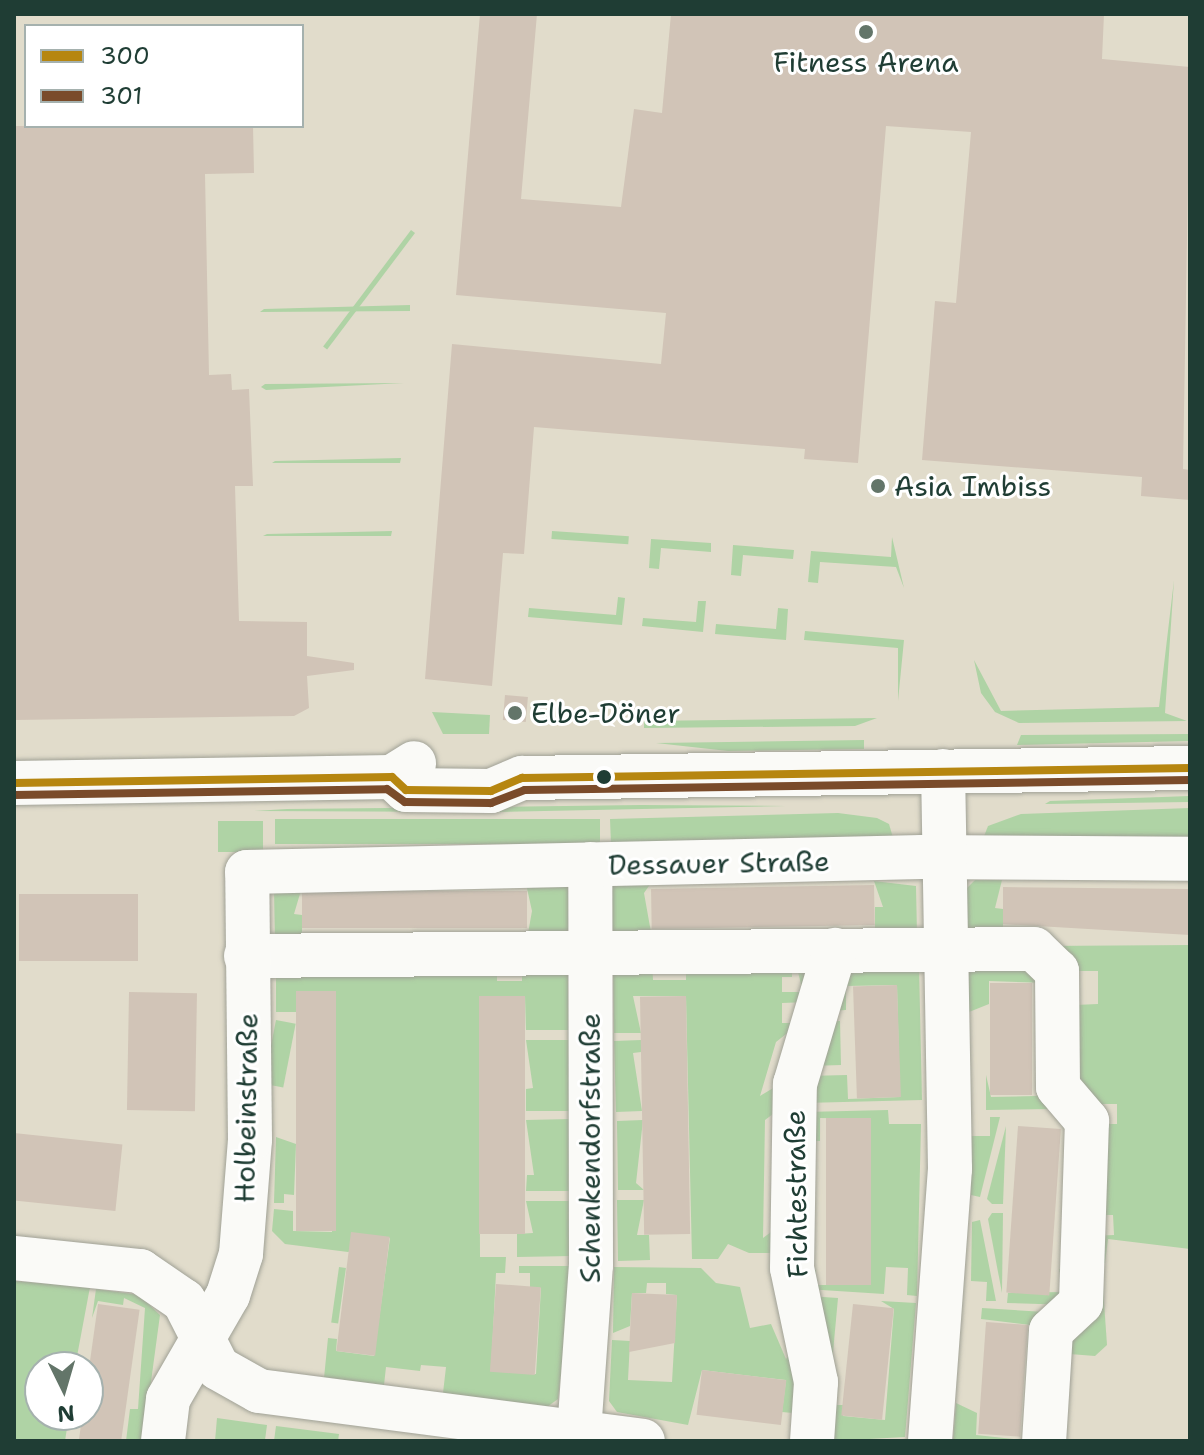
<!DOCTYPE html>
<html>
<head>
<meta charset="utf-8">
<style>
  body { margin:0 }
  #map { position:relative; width:1204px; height:1455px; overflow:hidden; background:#e1dccb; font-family:"Shantell Sans",sans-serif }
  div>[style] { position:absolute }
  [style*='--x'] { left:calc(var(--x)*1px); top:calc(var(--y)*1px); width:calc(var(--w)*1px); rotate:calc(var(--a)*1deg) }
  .green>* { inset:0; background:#afd3a5; transform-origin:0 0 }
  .building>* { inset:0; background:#d1c4b7; transform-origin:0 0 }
  .roads { filter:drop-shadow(0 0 2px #a0a196) drop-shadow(0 0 2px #a0a196) }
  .minor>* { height:44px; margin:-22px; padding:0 22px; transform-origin:22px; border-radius:22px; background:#fafaf7 }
  .major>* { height:44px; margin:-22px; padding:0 22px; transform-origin:22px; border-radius:22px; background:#fafaf7 }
  .bus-1>* { height:8px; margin:-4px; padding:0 4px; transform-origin:4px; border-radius:4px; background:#b68610 }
  .bus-2>* { height:8px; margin:-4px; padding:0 4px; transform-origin:4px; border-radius:4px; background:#7a4b2a }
  .dots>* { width:22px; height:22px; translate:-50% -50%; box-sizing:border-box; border:4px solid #fff; border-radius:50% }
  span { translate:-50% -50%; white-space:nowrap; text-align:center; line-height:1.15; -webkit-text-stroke:6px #fff; paint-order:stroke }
  .poi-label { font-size:28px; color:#1f3d34 }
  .left { translate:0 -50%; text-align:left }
  .street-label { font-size:28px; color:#1f3d34 }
  .frame { position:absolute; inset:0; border:16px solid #1f3d34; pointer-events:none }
  .legend { position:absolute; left:24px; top:24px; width:280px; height:104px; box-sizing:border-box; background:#fff; border:2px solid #a5b1ae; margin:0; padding:10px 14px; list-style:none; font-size:24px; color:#1f3d34 }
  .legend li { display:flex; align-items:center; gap:16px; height:40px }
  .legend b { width:40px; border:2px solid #a5b1ae }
  .north { position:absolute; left:24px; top:1351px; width:80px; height:80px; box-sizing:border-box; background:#fff; border:2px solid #a5b1ae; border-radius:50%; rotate:175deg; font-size:22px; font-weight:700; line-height:32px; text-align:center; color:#1f3d34 }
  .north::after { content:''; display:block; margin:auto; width:28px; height:36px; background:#637569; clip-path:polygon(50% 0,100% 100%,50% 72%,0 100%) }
</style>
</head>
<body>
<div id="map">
  <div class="green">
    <div style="left:411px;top:230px;width:5px;height:146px;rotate:37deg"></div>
    <div style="clip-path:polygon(410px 305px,410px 311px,260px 312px,264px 309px)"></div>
    <div style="clip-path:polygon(404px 383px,266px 390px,261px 387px,265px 384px)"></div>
    <div style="clip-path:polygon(401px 458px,400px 463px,272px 463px,275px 461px)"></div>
    <div style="clip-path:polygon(392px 531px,391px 536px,263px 536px,267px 534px)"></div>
    <div style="left:552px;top:531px;width:77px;height:8px;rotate:4deg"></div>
    <div style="clip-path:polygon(892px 537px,904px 588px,896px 567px,820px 562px,818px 583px,808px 582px,811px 551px,891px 557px)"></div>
    <div style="clip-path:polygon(651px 539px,711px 543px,711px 552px,661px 548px,659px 569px,649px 568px)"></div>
    <div style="clip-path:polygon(733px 545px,794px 550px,793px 559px,743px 555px,741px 576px,731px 575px)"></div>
    <div style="clip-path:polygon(1174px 580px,1165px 713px,1187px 721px,1019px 723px,995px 712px,981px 693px,974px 660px,1001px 711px,1159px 707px)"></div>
    <div style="clip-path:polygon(618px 597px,625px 598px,622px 625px,528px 617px,529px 608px,616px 615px)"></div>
    <div style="clip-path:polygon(698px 601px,706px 601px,703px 632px,642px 626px,643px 618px,696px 622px)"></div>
    <div style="clip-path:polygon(778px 608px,788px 609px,786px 640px,715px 634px,716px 624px,776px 629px)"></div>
    <div style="clip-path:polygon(805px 631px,904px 640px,898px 701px,898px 648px,804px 640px)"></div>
    <div style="clip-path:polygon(432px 712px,490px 715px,489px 734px,443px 734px)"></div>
    <div style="clip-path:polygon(877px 718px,855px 726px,644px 728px,644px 721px)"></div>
    <div style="clip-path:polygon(1190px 734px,1189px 741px,1017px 745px,1021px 735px)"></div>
    <div style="clip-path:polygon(864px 740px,864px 749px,728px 751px,656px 743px)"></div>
    <div style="clip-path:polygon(1190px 796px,1190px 802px,1045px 804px,1050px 801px)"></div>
    <div style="clip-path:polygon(786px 806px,499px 812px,499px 807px,641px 805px)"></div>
    <div style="clip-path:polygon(484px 807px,483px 812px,254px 811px,287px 809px)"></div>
    <div style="clip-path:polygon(1190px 808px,1190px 842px,981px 844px,988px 826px,1021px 814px)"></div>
    <div style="clip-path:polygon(838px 813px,877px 818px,889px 824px,894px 841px,611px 844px,610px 819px)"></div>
    <div style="left:600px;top:819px;width:25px;height:325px;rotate:90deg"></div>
    <div style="left:263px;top:821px;width:31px;height:45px;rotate:90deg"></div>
    <div style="clip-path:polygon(975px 880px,1002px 880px,995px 908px,1003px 909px,1003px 938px,966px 938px,965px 890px)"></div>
    <div style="clip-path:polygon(874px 881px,916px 886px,917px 935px,875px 936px,875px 907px,883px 907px)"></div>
    <div style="clip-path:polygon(651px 883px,644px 893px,652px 938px,611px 939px,612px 884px)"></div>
    <div style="clip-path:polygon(526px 884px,568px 884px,571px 939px,527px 939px,532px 911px)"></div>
    <div style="clip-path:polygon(302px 887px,294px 914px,302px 915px,302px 937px,275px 943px,274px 888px)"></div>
    <div style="clip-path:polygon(1190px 945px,1190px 1249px,1108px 1239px,1105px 1263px,1091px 1261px,1090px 1236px,1114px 1235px,1113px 1215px,1092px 1215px,1093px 1124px,1117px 1124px,1117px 1104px,1082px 1104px,1066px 1082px,1075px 1005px,1098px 1004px,1098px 971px,1075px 971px,1043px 946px)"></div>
    <div style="clip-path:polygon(568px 958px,569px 1030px,526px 1030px,525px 996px,479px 997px,480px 1257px,506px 1257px,505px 1273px,496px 1273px,491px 1371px,536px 1374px,541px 1288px,530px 1287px,530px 1273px,519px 1273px,519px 1266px,573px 1266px,558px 1399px,547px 1407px,443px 1393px,446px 1367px,421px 1365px,420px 1371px,386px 1367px,384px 1385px,324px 1378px,328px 1338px,337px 1339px,336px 1351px,374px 1356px,390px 1238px,348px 1252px,285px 1244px,272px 1231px,274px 1209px,293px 1211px,293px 1231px,332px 1232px,336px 1112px,336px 991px,297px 991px,296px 1012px,276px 1012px,276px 962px,497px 959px,497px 981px,522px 981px,522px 959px)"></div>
    <div style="clip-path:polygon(652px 958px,653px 980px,686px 980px,686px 970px,792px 968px,792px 977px,782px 977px,782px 992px,803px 992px,797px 968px,819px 968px,809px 1002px,782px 1003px,782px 1023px,800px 1023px,776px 1042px,760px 1096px,785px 1081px,785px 1105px,765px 1120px,763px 1238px,783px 1223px,783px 1253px,749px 1253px,728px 1244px,718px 1259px,692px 1259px,686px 996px,633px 996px,641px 1033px,614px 1033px,613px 959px)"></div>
    <div style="clip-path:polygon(1033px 958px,1050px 983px,989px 981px,989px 1004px,969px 1012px,968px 960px)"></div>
    <div style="clip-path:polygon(919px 966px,922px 1100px,804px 1103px,807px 1076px,847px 1075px,848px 1099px,900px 1097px,897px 985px,846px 986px,846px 1010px,826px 1011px,838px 967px)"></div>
    <div style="left:276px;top:1020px;width:20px;height:65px;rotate:11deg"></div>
    <div style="clip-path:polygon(823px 1021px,840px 1021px,841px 1065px,810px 1066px)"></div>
    <div style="clip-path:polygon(526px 1040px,570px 1040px,571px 1111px,526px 1111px,526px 1089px,533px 1088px)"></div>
    <div style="clip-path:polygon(641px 1040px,641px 1052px,633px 1053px,642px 1111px,616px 1112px,614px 1041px)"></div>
    <div style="clip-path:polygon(1036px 1070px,1052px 1070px,1053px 1109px,986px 1110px,986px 1075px,991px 1097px,1036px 1096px,1042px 1093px)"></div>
    <div style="clip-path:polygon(888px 1110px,889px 1124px,921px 1124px,917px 1296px,907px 1295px,908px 1268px,886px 1267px,884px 1294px,806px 1289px,807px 1270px,816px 1270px,816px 1285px,870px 1285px,871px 1119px,820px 1118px,820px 1141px,805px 1141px,805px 1112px)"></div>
    <div style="clip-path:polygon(990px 1117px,1000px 1117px,980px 1197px,971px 1195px,971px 1136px,990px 1136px)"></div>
    <div style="clip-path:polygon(571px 1119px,572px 1191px,526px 1191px,527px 1175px,534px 1175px,526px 1120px)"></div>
    <div style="clip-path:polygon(643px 1120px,636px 1183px,644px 1190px,618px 1190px,617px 1121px)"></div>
    <div style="clip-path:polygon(1006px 1126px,1003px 1204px,992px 1204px,987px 1199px)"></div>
    <div style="clip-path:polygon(276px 1137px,296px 1144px,294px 1195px,284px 1194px,284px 1203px,274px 1203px)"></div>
    <div style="clip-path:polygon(617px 1200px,644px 1200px,637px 1235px,649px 1235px,650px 1260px,618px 1261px)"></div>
    <div style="clip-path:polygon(526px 1201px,572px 1201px,572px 1256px,517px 1257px,517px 1234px,533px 1233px)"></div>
    <div style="clip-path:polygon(992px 1213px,1003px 1213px,1002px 1293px,988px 1219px)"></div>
    <div style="clip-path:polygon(980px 1220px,996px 1301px,986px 1301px,987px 1282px,971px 1281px,972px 1222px)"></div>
    <div style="left:339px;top:1267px;width:7px;height:56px;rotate:8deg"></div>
    <div style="clip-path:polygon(614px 1267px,701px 1268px,716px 1283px,740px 1287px,750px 1328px,771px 1324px,786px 1359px,800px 1342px,803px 1414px,782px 1412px,786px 1380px,702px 1370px,688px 1425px,617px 1412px,609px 1401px,612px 1340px,630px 1341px,628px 1380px,672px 1382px,677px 1295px,666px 1294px,666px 1283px,647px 1283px,646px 1293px,632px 1293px,630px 1326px,613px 1333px)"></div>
    <div style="clip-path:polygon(1059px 1269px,1076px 1270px,1071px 1305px,1007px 1303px,1008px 1293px,1064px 1292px)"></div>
    <div style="clip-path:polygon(14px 1281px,90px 1287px,75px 1367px,40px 1367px,40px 1415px,69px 1415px,65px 1441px,14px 1441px)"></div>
    <div style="clip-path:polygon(1103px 1288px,1107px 1345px,1095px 1356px,1057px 1353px)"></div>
    <div style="clip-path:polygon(96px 1289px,139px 1295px,160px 1315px,143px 1441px,126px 1441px,130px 1409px,138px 1409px,145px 1308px,124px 1298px,123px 1305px,98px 1301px,92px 1318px)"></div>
    <div style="clip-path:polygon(808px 1296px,838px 1298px,825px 1439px)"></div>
    <div style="clip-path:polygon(881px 1301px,916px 1303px,905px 1437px,833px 1441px,836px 1405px,844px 1405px,843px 1416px,885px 1420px,894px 1309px)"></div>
    <div style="clip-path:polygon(982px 1308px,1045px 1312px,1038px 1326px,981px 1319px)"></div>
    <div style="clip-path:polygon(956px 1403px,977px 1413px,976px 1435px,1033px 1441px,953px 1441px)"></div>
    <div style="clip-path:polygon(217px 1418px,267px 1425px,265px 1440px,215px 1441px)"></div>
    <div style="clip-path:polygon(276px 1426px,339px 1434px,338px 1441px,274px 1441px)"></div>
  </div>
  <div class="building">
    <div style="clip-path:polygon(480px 14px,537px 14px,521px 199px,621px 207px,634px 109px,662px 113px,671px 14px,1104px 14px,1102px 59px,1190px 67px,1183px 469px,1190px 470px,1190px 500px,1141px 496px,1142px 477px,922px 460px,935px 301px,956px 303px,971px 132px,886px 126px,858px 463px,804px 459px,805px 449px,534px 427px,524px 554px,503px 553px,492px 686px,425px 679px,452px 344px,661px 364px,666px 313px,456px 295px)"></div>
    <div style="clip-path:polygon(14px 126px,253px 126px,254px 173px,205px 174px,209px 375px,231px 374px,232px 390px,249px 389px,253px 486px,235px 486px,239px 621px,307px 622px,307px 656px,354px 663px,354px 670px,307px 676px,309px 708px,294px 716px,14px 720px)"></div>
    <div style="left:505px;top:695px;width:23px;height:25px;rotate:5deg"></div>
    <div style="left:874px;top:885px;width:40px;height:223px;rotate:89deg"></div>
    <div style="clip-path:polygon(1003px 887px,1190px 889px,1190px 935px,1003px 924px)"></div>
    <div style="left:527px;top:891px;width:37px;height:225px;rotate:90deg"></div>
    <div style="left:138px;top:894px;width:67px;height:119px;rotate:90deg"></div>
    <div style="left:990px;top:983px;width:42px;height:112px"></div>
    <div style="left:897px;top:985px;width:112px;height:44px;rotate:88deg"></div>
    <div style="left:296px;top:991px;width:40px;height:240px"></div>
    <div style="left:129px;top:992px;width:68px;height:118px;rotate:1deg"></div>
    <div style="left:479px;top:996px;width:46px;height:238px"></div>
    <div style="left:686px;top:996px;width:238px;height:46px;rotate:89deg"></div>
    <div style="left:826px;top:1118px;width:45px;height:167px"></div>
    <div style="left:1018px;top:1126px;width:43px;height:167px;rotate:4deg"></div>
    <div style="left:14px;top:1133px;width:109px;height:67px;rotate:6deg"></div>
    <div style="left:351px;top:1232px;width:39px;height:120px;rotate:7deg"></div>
    <div style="left:496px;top:1284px;width:45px;height:88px;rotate:4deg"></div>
    <div style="clip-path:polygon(632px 1293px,677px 1295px,675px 1343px,629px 1352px)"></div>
    <div style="left:98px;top:1304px;width:42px;height:138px;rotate:8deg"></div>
    <div style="left:853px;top:1304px;width:41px;height:112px;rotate:6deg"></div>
    <div style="left:986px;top:1322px;width:42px;height:112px;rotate:4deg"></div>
    <div style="left:702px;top:1370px;width:85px;height:45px;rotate:7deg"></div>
  </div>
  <div class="roads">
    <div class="minor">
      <div style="--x:246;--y:956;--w:788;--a:-0.51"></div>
      <div style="--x:1034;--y:949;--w:32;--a:44"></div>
      <div style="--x:1057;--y:971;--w:116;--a:89.5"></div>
      <div style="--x:1058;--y:1087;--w:45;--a:49.5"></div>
      <div style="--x:1087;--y:1121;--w:182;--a:91.9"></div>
      <div style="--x:1081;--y:1303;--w:41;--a:137"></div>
      <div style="--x:1051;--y:1331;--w:110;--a:93.6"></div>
      <div style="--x:14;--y:1258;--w:127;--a:5.9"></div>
      <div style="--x:140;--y:1271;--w:53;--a:34.3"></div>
      <div style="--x:184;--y:1301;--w:75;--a:63.1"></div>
      <div style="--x:218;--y:1368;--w:47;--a:29.3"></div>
      <div style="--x:259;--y:1391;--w:387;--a:7.4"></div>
      <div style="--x:579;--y:1432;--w:167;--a:-85.9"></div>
      <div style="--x:591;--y:1265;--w:401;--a:-90.1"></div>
      <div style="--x:163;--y:1441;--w:42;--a:-83.2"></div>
      <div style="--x:168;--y:1399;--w:120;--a:-60"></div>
      <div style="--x:228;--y:1295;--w:43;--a:-72.4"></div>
      <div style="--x:241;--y:1254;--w:114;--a:-85.5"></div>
      <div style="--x:250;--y:1140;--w:268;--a:-90.6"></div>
      <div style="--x:247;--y:872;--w:675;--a:-1.27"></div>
      <div style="--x:922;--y:857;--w:268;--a:0.4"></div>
      <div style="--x:812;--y:1441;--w:59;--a:-86.1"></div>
      <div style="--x:816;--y:1382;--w:116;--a:-101.9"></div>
      <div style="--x:792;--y:1268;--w:184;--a:-89.1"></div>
      <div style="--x:795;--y:1084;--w:140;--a:-73.4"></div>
      <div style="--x:930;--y:1441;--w:273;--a:-85.8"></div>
      <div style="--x:950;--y:1169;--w:398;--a:-91"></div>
    </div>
    <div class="major">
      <div style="--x:392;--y:777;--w:19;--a:43"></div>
      <div style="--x:406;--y:790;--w:85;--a:0.7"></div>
      <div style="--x:491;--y:791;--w:34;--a:-23"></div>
      <div style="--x:522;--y:778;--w:668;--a:-0.86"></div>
      <div style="--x:14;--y:783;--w:378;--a:-0.9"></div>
      <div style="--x:392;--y:777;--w:26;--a:-32"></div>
    </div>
  </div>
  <div class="bus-1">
    <div style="--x:14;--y:783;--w:378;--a:-0.9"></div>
    <div style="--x:392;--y:777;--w:19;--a:43"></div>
    <div style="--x:406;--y:790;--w:85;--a:0.7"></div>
    <div style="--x:491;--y:791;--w:34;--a:-23"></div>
    <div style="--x:522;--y:778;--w:668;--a:-0.86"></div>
  </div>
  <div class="bus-2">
    <div style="--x:14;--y:795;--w:373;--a:-0.9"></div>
    <div style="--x:387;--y:789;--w:22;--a:36"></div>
    <div style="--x:405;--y:802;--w:86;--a:0.7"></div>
    <div style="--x:491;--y:803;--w:36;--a:-21"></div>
    <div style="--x:525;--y:790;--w:665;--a:-0.86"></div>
  </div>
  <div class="dots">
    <div style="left:866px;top:32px;background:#637569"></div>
    <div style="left:878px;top:486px;background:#637569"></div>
    <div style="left:515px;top:713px;background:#637569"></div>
    <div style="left:604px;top:777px;background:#1f3d34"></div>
  </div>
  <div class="poi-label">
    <span style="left:866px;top:62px">Fitness Arena</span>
    <span class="left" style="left:894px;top:486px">Asia Imbiss</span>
    <span class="left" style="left:531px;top:713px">Elbe-Döner</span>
  </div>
  <div class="street-label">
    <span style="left:719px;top:863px;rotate:-1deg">Dessauer Straße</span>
    <span style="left:246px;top:1108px;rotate:-89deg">Holbeinstraße</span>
    <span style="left:590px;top:1148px;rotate:-90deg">Schenkendorfstraße</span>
    <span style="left:796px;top:1194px;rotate:-91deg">Fichtestraße</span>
  </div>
  <div class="frame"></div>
  <ul class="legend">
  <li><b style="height:10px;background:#b68610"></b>300</li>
  <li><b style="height:10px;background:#7a4b2a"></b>301</li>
  </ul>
  <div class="north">N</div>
</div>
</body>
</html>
